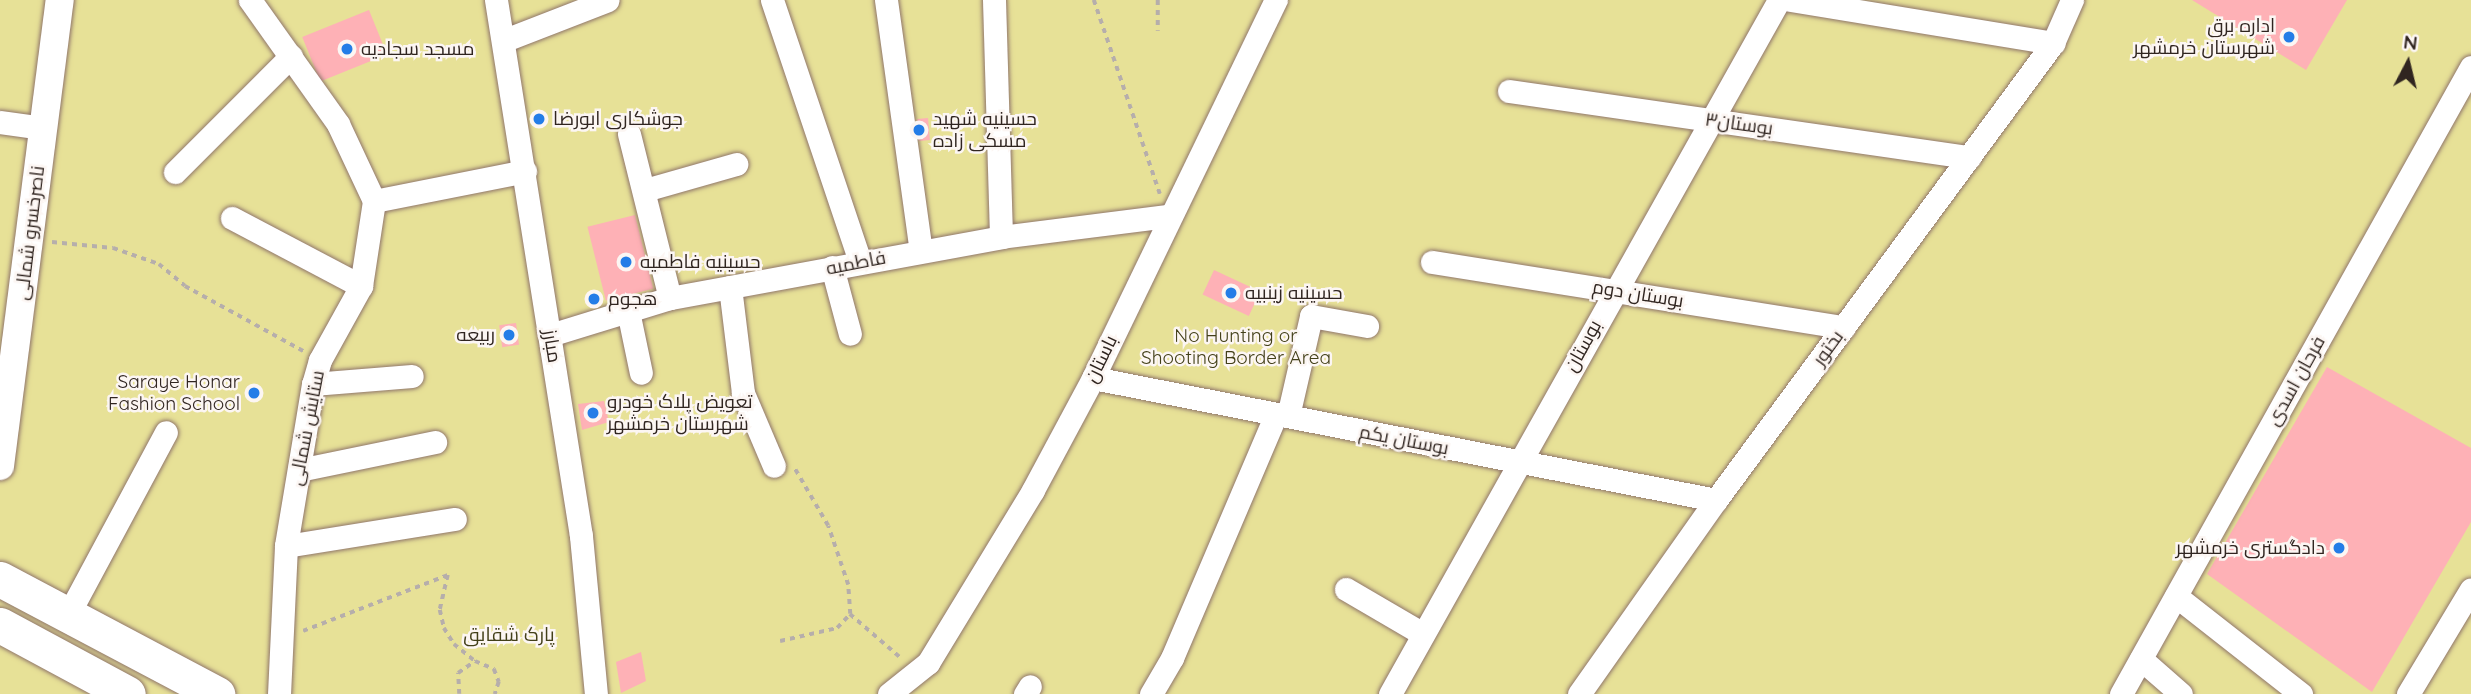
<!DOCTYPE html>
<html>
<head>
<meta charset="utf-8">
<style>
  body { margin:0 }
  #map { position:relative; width:2471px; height:694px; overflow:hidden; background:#fcf6f3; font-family:Quicksand,Cairo,sans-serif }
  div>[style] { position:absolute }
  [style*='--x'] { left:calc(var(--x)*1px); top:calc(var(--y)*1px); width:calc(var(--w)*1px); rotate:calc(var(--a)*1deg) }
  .green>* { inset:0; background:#e7e197; transform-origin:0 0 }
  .building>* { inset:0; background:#feb1b6; transform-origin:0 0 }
  .path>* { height:3.5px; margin-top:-1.75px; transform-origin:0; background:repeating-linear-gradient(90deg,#b6aeab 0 5px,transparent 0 10px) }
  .roads { filter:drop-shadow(0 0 2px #90766b) drop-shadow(0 0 2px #90766b) }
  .minor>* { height:23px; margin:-11.5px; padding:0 11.5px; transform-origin:11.5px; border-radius:11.5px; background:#fff }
  .tertiary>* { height:28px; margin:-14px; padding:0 14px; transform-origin:14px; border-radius:14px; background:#fff }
  .primary>* { height:35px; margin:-17.5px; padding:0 17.5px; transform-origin:17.5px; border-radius:17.5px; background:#fff }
  .dots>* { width:19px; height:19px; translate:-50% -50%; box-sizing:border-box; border:4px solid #fcf6f3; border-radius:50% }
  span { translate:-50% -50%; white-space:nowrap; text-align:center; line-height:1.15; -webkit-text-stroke:5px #fcf6f3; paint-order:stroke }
  .poi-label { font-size:19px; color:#302520 }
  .right { translate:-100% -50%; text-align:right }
  .left { translate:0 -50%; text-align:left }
  .street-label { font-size:19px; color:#302520 }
  .park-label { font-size:19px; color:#434019 }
  .north { position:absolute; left:2373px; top:28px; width:70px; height:70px; -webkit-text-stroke:5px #fcf6f3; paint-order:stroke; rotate:7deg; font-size:19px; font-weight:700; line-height:28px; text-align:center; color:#302520 }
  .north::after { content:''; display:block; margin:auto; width:24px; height:32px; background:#302520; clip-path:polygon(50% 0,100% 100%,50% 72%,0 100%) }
</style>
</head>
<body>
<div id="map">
  <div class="green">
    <div style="left:0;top:0;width:2471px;height:694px"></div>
  </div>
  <div class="building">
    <div style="clip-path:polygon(2192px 0,2347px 0,2306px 70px)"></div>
    <div style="left:369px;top:10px;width:48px;height:72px;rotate:68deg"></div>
    <div style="left:928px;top:118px;width:22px;height:11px;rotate:85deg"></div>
    <div style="left:635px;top:215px;width:76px;height:49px;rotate:76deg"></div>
    <div style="left:1214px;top:270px;width:51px;height:27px;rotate:25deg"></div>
    <div style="left:516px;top:323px;width:22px;height:17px;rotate:82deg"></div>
    <div style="clip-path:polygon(2327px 367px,2471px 448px,2471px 522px,2372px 692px,2207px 574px)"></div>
    <div style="clip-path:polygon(604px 401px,609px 422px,582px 430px,578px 404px)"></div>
    <div style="clip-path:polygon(641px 652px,646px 681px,621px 693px,616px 662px)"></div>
  </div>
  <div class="path">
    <div style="--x:1094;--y:0;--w:205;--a:71.2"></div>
    <div style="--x:1158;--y:0;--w:31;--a:90"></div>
    <div style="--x:52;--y:242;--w:61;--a:5.6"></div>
    <div style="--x:113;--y:248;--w:49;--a:19.2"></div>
    <div style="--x:159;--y:264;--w:34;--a:40"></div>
    <div style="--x:185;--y:286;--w:135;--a:28.8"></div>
    <div style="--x:448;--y:575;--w:36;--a:103"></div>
    <div style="--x:440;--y:610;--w:18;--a:77"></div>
    <div style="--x:444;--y:628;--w:19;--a:58"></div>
    <div style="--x:454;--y:644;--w:27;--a:39"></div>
    <div style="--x:850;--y:614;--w:67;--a:40.8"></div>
    <div style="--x:303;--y:631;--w:155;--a:-21.1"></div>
    <div style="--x:780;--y:641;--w:58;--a:-12.8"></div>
    <div style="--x:837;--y:628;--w:19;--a:-47"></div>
    <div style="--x:850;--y:614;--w:29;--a:-94"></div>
    <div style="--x:848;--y:585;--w:62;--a:-108.7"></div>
    <div style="--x:828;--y:526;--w:69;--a:-120.3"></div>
    <div style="--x:459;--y:694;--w:21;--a:-93"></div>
    <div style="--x:458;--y:673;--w:21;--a:-35"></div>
    <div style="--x:475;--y:661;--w:21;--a:23"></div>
    <div style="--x:494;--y:669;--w:14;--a:69"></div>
    <div style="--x:499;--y:682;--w:13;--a:108"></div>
  </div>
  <div class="roads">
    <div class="minor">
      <div style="--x:250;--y:0;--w:152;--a:54.6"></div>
      <div style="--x:338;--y:124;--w:85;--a:64.9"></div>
      <div style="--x:374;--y:201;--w:86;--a:98.7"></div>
      <div style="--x:361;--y:286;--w:85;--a:119"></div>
      <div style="--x:320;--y:360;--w:25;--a:106"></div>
      <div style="--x:313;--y:384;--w:164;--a:99.5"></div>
      <div style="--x:286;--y:546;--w:148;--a:92.7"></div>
      <div style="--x:496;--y:0;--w:543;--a:80.99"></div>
      <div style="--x:581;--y:536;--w:159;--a:84.6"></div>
      <div style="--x:772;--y:0;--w:276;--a:71.4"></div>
      <div style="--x:886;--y:0;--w:253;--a:82.1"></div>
      <div style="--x:994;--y:0;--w:237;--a:88.3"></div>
      <div style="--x:1791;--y:0;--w:266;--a:9.3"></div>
      <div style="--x:505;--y:40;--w:110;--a:-21.2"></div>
      <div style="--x:1509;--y:91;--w:465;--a:8.2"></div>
      <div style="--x:0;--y:122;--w:43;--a:7.9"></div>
      <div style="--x:629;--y:134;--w:169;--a:76"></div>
      <div style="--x:175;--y:172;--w:164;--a:-45"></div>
      <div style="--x:645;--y:190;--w:95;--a:-15.9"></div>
      <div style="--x:374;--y:201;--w:154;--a:-11.2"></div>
      <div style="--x:232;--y:218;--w:146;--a:27.8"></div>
      <div style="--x:1432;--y:262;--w:417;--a:9"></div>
      <div style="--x:832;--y:267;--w:69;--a:75"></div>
      <div style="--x:730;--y:287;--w:107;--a:83"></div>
      <div style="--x:743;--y:393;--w:79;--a:67"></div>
      <div style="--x:628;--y:311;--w:63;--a:78.2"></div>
      <div style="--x:550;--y:335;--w:126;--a:-17.1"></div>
      <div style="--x:670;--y:298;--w:337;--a:-10.4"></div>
      <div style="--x:1001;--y:237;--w:168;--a:-7.2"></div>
      <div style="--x:1093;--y:378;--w:635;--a:11.08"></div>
      <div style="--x:313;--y:384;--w:99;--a:-4.6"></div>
      <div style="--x:1288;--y:416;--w:103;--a:-77"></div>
      <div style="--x:1311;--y:316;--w:57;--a:10.1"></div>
      <div style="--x:299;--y:470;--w:139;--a:-11.6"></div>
      <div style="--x:286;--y:546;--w:171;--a:-9.1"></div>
      <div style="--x:1346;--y:589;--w:89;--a:30.3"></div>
      <div style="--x:2176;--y:596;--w:159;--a:38.1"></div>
      <div style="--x:69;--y:613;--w:205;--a:-61.8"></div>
      <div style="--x:2141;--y:659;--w:53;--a:41.2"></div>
      <div style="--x:889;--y:694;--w:50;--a:-38.5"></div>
      <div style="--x:928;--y:663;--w:202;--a:-58.7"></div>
      <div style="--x:1033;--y:490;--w:127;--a:-61.8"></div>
      <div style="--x:1093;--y:378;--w:420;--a:-64.2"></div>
      <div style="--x:1025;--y:694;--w:9;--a:-58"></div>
      <div style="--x:1151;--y:694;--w:42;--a:-59.7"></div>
      <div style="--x:1172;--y:658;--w:265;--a:-66.9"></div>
      <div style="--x:1390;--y:694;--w:796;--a:-60.73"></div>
      <div style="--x:1579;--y:694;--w:237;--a:-54.8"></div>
      <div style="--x:1716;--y:500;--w:568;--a:-53.59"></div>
      <div style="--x:2053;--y:43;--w:47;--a:-66.2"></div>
      <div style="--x:2121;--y:694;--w:718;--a:-60.83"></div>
      <div style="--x:2408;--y:694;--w:122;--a:-59"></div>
    </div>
    <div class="tertiary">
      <div style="--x:0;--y:466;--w:470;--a:-82.7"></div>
    </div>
    <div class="primary">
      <div style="--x:0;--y:579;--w:246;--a:27.9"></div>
      <div style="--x:0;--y:625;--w:145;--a:28.3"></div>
    </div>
  </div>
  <div class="dots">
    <div style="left:2289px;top:37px;background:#247de7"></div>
    <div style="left:347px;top:49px;background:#247de7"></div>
    <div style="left:539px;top:119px;background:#247de7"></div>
    <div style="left:919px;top:130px;background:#247de7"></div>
    <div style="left:626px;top:262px;background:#247de7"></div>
    <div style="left:1231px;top:293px;background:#247de7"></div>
    <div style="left:594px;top:299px;background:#247de7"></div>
    <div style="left:509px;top:335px;background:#247de7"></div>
    <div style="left:254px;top:393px;background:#247de7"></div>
    <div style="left:593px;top:413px;background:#247de7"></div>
    <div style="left:2339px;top:548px;background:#247de7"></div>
  </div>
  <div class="poi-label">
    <span class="right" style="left:2275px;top:37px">اداره برق<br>شهرستان خرمشهر</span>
    <span class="left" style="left:361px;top:49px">مسجد سجادیه</span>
    <span class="left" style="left:553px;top:119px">جوشکاری ابورضا</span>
    <span class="left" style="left:933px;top:130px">حسینیه شهید<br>مسکی زاده</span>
    <span class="left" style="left:640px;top:262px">حسینیه فاطمیه</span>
    <span class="left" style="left:1245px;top:293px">حسینیه زینبیه</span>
    <span class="left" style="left:608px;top:299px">هجوم</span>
    <span class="right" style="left:495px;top:335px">ربیعه</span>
    <span class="right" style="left:240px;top:393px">Saraye Honar<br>Fashion School</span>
    <span class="left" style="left:607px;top:413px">تعویض پلاک خودرو<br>شهرستان خرمشهر</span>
    <span class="right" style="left:2325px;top:548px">دادگستری خرمشهر</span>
  </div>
  <div class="street-label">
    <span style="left:1739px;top:124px;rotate:8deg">بوستان۳</span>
    <span style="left:30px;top:233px;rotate:-83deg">ناصرخسرو شمالی</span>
    <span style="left:856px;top:263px;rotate:-11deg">فاطمیه</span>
    <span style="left:1638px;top:294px;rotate:9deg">بوستان دوم</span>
    <span style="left:552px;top:346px;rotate:81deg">مبارز</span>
    <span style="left:1583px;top:346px;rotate:-61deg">بوستان</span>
    <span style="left:1828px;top:348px;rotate:-54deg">بختور</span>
    <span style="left:1101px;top:359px;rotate:-64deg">باستان</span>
    <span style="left:2296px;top:381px;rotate:-61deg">فرحان اسدی</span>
    <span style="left:307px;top:428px;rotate:-79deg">ستایش شمالی</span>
    <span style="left:1404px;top:440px;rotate:11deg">بوستان یکم</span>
  </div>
  <div class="park-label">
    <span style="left:1236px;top:347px">No Hunting or<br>Shooting Border Area</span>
    <span style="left:509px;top:635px">پارک شقایق</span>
  </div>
  <div class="north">N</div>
</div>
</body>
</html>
